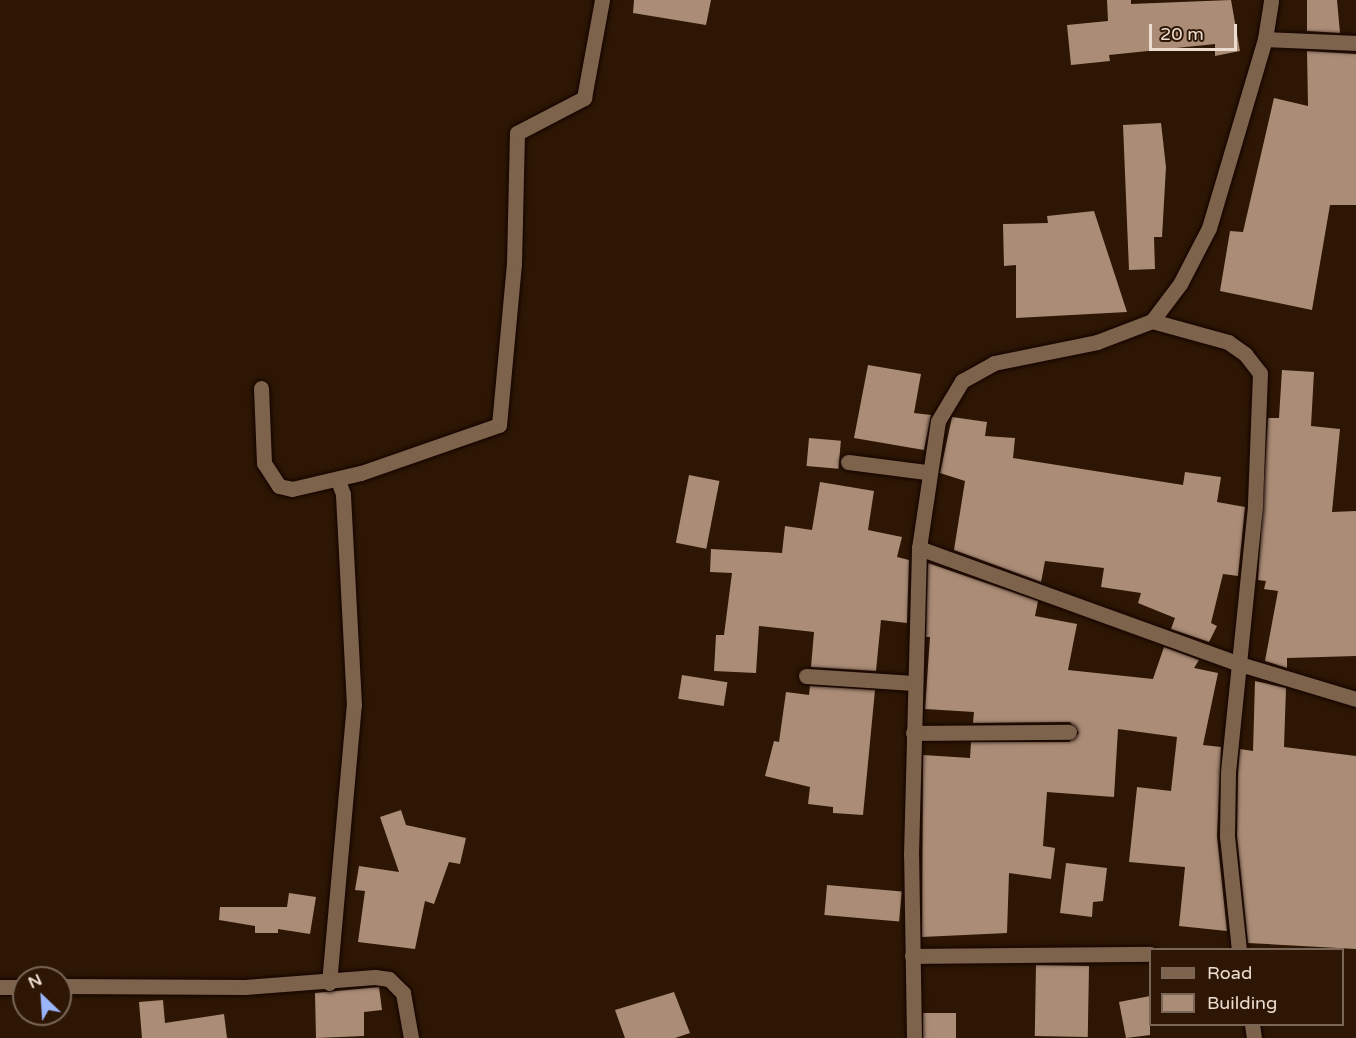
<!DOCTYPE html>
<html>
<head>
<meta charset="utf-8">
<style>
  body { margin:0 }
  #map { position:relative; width:1356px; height:1038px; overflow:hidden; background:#2d1704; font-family:"Varela Round",sans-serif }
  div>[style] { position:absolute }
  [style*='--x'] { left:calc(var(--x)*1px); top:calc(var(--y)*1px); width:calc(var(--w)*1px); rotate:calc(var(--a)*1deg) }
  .building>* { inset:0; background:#ab8d77; transform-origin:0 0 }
  .roads { filter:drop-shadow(0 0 2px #140300) drop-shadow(0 0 2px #140300) }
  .minor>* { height:15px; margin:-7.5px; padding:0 7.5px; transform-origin:7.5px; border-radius:7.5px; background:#7d624c }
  span { translate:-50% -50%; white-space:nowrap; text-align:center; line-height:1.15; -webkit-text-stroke:6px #2d1704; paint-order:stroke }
  .legend { position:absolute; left:1149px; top:948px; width:195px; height:78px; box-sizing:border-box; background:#2d1704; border:2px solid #7a6656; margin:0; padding:8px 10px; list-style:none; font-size:18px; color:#edddd1 }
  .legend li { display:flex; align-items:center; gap:12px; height:30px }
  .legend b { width:30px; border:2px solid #7a6656 }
  .north { position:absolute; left:12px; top:966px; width:60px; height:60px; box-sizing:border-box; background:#2d1704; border:2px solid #7a6656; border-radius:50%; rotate:335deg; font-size:16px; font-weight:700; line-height:24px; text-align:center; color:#edddd1 }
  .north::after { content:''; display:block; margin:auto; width:21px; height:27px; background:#9bb5fd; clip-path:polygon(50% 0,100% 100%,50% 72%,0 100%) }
  .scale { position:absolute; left:1149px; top:24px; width:88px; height:27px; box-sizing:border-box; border:3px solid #edddd1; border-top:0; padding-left:8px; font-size:18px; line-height:21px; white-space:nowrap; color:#edddd1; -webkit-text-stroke:4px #2d1704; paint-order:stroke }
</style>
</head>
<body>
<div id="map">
  <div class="building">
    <div style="clip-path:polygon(634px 0,711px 0,706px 25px,633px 13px)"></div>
    <div style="clip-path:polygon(1107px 0,1131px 0,1131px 4px,1231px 0,1240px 51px,1215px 56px,1215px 44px,1109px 55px,1110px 61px,1071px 65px,1067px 25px,1108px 21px)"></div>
    <div style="clip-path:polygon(1307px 0,1337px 0,1340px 33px,1307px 31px)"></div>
    <div style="clip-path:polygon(1307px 51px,1356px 54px,1356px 205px,1330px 205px,1312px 310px,1220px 291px,1230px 231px,1243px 232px,1274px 98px,1308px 106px)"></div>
    <div style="clip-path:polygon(1161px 123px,1166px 167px,1162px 237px,1154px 237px,1155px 269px,1129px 270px,1123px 125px)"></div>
    <div style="clip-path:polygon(1094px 211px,1127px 312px,1016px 318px,1016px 265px,1004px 266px,1003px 224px,1048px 223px,1047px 216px)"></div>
    <div style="clip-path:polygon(868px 365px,921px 374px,914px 413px,931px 415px,924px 450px,854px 438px)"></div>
    <div style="clip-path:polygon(1282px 370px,1314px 372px,1311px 426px,1340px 429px,1332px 512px,1356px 511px,1356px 656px,1287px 658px,1287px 668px,1265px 661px,1278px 591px,1264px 589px,1266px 581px,1258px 580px,1268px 418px,1279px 418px)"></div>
    <div style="clip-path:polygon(952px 417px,987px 422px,985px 436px,1015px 438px,1013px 458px,1183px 485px,1185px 472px,1221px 477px,1217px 502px,1245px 507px,1238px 576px,1223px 574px,1211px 623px,1217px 626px,1209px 642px,1171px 629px,1175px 618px,1138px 603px,1141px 593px,1101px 587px,1104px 568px,1045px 561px,1041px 582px,954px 550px,965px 481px,940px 473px)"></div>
    <div style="left:809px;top:438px;width:32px;height:28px;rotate:5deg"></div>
    <div style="left:689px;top:475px;width:31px;height:69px;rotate:11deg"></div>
    <div style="clip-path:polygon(820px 482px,874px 491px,868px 530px,902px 537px,897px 557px,909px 560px,907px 623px,881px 620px,876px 671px,811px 667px,814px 632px,759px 626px,756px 673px,714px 671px,716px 635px,724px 635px,732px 573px,710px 572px,711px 549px,782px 553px,785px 526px,812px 530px)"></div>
    <div style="clip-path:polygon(928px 563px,1038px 601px,1035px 616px,1077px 624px,1068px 670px,1153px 679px,1164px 647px,1199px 660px,1194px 668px,1218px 673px,1203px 745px,1221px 747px,1217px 836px,1227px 931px,1179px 926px,1185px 867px,1129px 862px,1137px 787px,1171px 791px,1177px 737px,1118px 729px,1114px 797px,1047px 792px,1043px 846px,1055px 848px,1051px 879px,1009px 873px,1007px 933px,922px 937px,923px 755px,970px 758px,971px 742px,1069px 742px,1079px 733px,1070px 722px,973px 723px,974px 712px,925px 709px,930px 637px,926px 637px)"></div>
    <div style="left:682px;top:675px;width:46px;height:24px;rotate:9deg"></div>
    <div style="clip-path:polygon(1255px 681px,1286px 688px,1284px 747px,1356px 756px,1356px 949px,1248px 943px,1237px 836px,1238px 774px,1240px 749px,1253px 751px)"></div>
    <div style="clip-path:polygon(810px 686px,875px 690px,863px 815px,833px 813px,833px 807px,808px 804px,810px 787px,765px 776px,774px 741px,779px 742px,786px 692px,809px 695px)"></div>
    <div style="clip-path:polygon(401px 810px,406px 825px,466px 838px,460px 864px,449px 862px,434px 904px,425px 901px,415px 949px,358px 942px,365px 891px,355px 890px,359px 866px,399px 872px,380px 817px)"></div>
    <div style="clip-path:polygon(1066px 863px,1107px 868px,1103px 901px,1093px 902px,1092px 917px,1060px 913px)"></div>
    <div style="left:827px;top:885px;width:75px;height:30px;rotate:5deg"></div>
    <div style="clip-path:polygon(289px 893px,316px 897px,310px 934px,278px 929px,278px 933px,255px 933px,255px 926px,219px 920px,220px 907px,287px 907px)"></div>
    <div style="left:1036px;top:965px;width:53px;height:71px;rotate:1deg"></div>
    <div style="clip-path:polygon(379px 987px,382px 1010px,364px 1012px,364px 1036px,316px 1038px,315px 993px)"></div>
    <div style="clip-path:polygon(674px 992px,690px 1033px,675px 1038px,625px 1038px,615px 1010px)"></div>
    <div style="clip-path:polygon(1150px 996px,1150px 1035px,1126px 1038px,1119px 1002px)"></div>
    <div style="clip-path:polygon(163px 1000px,165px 1023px,224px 1014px,227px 1038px,142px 1038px,139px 1002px)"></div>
    <div style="left:923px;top:1013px;width:33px;height:25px"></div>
  </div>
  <div class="roads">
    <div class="minor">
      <div style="--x:1265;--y:39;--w:91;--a:2.5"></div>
      <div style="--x:1152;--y:321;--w:79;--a:15.4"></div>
      <div style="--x:1228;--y:342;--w:21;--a:35"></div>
      <div style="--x:1245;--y:354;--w:24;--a:52"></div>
      <div style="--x:1260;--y:373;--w:133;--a:92.2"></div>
      <div style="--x:1255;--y:506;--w:268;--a:95.8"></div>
      <div style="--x:1228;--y:773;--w:63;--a:90.9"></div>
      <div style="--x:1227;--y:836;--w:115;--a:84"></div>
      <div style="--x:261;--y:388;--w:75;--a:87.7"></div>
      <div style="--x:264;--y:463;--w:27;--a:57"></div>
      <div style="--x:279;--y:486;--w:13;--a:13"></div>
      <div style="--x:292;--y:489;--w:71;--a:-13.1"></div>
      <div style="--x:361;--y:473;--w:146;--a:-19.2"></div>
      <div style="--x:499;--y:425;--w:162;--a:-84.7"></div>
      <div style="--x:514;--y:264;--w:131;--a:-88.7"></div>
      <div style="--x:517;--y:133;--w:76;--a:-27.6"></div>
      <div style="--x:584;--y:98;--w:100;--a:-79.6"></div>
      <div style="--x:848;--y:462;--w:79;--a:7.3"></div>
      <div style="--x:919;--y:548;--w:341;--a:19.9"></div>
      <div style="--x:1240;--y:664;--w:121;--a:16.8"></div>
      <div style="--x:806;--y:676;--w:108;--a:3.7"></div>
      <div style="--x:913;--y:733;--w:156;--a:-0.4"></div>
      <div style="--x:912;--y:956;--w:238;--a:-0.5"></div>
      <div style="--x:329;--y:983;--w:279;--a:-84.9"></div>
      <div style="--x:354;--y:705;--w:211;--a:-93"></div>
      <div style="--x:343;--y:494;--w:15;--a:-110"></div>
      <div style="--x:60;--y:986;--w:185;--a:0.3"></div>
      <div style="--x:245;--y:987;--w:130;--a:-4.4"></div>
      <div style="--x:375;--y:977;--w:14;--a:8"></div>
      <div style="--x:389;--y:979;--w:20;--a:45"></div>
      <div style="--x:403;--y:993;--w:46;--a:79.9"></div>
      <div style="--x:0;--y:987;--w:24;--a:0"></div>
      <div style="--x:1252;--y:1024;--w:14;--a:82"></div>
      <div style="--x:914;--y:1038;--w:183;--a:-90.9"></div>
      <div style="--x:911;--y:855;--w:307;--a:-88.5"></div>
      <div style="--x:919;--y:548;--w:128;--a:-81.5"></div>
      <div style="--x:938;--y:421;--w:47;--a:-59"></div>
      <div style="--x:962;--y:381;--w:37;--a:-29"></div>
      <div style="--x:994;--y:363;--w:105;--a:-11.5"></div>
      <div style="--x:1097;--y:342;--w:59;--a:-20.9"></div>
      <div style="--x:1152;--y:321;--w:46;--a:-52.9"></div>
      <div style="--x:1180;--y:284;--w:63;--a:-62.6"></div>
      <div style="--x:1209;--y:228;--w:197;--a:-73.5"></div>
      <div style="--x:1265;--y:39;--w:39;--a:-81"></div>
    </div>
  </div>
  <ul class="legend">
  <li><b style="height:8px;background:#7d624c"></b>Road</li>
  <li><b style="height:16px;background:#ab8d77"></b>Building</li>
  </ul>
  <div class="north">N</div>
  <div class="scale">20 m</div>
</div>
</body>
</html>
